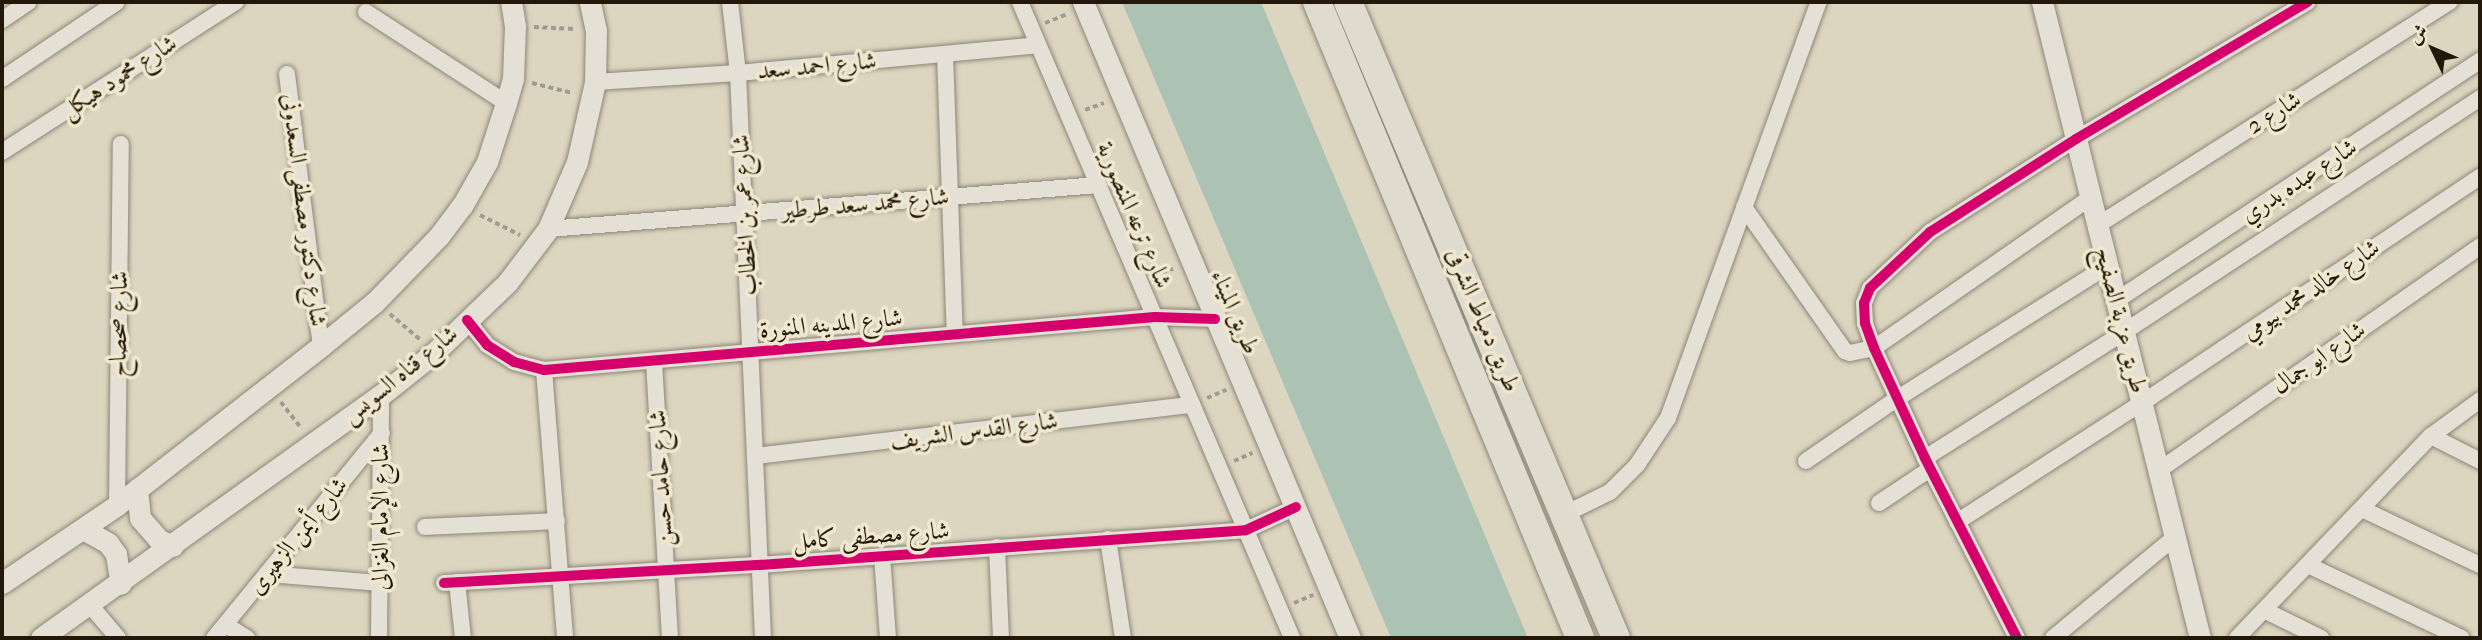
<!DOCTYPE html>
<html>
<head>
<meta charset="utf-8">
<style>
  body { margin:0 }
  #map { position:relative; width:2482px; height:640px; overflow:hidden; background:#dcd5bf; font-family:"IM FELL French Canon",Amiri,serif }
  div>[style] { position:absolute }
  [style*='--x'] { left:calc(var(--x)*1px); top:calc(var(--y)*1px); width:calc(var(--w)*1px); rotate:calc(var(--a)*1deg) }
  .water>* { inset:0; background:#acc3b4 }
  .path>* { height:3.5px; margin-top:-1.75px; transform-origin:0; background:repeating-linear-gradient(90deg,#9f9b92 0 5px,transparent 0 8.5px) }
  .roads { filter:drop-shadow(0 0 2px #8c8679) drop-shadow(0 0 2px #8c8679) }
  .street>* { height:16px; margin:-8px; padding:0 8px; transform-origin:8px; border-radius:8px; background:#e4e0d5 }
  .secondary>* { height:21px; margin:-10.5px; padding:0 10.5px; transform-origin:10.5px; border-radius:10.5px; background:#e4e0d5 }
  .highway>* { height:28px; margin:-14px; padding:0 14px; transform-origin:14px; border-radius:14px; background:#dfdbce }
  .cycleway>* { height:10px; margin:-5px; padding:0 5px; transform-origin:5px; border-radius:5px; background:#d6006c }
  span { translate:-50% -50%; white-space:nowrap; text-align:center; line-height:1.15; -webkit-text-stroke:7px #f0e8ce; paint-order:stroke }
  .street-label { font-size:24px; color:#24180a }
  .frame { position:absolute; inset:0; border:4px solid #24180a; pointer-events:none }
  .north { position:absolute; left:2398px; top:14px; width:70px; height:70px; -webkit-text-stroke:5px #f0e8ce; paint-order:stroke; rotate:314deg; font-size:19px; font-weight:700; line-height:28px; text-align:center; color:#24180a }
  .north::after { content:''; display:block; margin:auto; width:24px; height:32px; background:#24180a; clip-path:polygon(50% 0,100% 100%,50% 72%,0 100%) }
</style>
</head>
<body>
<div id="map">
  <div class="water">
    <div style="clip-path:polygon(1122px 2px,1261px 2px,1528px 638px,1391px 638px)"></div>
  </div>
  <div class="path">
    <div style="--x:1045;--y:23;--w:24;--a:-22"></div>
    <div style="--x:534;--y:27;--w:41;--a:2.8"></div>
    <div style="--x:532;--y:83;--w:41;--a:14"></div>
    <div style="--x:1085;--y:110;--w:20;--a:-20"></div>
    <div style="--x:480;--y:215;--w:45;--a:26.6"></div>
    <div style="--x:1154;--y:275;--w:20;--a:-18"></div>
    <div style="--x:390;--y:314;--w:42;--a:40.2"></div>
    <div style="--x:1207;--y:398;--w:21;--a:-23"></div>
    <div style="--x:281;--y:402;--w:34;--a:52"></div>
    <div style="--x:1234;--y:461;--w:20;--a:-24"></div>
    <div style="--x:1294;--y:603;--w:21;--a:-23"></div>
  </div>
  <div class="roads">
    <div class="street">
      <div style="--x:730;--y:2;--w:71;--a:83.6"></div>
      <div style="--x:738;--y:73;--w:566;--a:87.47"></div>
      <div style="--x:1020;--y:2;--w:692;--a:66.84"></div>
      <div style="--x:366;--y:12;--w:167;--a:33"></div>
      <div style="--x:2;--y:20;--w:32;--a:-34"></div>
      <div style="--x:945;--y:54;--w:280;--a:88"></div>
      <div style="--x:287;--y:74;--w:274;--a:82.9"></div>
      <div style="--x:2;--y:79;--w:138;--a:-33.8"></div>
      <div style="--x:595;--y:82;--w:143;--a:-3.6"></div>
      <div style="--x:738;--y:73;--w:301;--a:-5.3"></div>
      <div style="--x:2;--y:152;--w:278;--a:-32.7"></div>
      <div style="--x:1744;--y:207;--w:176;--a:55"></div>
      <div style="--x:1845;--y:351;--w:5;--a:22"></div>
      <div style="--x:1850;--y:353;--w:25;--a:-12"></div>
      <div style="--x:1874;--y:348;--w:264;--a:-34.8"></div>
      <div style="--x:2098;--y:225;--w:417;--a:-32.4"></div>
      <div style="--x:548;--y:229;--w:552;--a:-4.57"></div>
      <div style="--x:2117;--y:300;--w:435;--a:-33.4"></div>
      <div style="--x:467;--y:320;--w:32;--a:51"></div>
      <div style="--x:487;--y:345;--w:32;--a:32"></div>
      <div style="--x:514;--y:362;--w:31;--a:15"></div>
      <div style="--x:544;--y:370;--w:613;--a:-4.96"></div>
      <div style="--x:1155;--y:317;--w:60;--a:1.9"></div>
      <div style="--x:654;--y:361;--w:277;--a:86.7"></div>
      <div style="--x:544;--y:370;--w:269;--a:85.5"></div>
      <div style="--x:2431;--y:436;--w:55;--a:27"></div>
      <div style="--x:755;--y:456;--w:440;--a:-6.7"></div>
      <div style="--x:1925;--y:458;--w:236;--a:-32.3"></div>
      <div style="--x:2124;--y:332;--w:426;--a:-33.3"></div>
      <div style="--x:1806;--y:461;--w:112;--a:-34.4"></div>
      <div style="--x:1898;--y:398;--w:248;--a:-32.2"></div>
      <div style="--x:2158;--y:471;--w:393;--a:-34.9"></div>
      <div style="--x:1879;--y:503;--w:61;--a:-33.7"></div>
      <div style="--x:117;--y:505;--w:361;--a:-89.4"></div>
      <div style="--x:2362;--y:509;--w:131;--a:25.4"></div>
      <div style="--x:1565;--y:514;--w:50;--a:-26.1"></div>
      <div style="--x:1610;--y:492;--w:38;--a:-45"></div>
      <div style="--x:1637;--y:465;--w:56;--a:-56.6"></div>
      <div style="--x:1668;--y:418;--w:443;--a:-70.1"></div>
      <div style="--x:1957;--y:522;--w:220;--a:-32.8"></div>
      <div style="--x:2142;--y:403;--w:407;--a:-33.8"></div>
      <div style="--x:425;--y:527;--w:132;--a:-2.6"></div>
      <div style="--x:1108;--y:539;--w:100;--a:81.4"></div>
      <div style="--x:997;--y:547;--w:91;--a:87.5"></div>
      <div style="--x:882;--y:556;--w:82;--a:85.8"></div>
      <div style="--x:2308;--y:565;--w:170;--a:25.4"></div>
      <div style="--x:267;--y:574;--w:115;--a:4.5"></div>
      <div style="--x:457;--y:582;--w:56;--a:83.9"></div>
      <div style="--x:444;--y:583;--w:317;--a:-3.3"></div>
      <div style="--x:760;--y:565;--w:487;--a:-4.1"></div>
      <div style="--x:1246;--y:530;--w:55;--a:-24.7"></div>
      <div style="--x:90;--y:605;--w:43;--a:49.7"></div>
      <div style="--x:2264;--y:610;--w:64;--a:26.2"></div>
      <div style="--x:226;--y:625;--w:25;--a:32"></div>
      <div style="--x:214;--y:638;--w:265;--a:-50.7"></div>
      <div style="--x:379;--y:638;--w:243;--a:-89.5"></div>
      <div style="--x:2017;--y:638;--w:202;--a:-117.1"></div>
      <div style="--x:1925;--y:458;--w:121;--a:-114.9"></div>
      <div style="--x:1874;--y:348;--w:27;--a:-110"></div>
      <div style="--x:1865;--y:323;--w:20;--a:-93"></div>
      <div style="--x:1864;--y:303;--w:16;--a:-68"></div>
      <div style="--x:1870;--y:288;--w:82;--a:-43"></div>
      <div style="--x:1930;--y:232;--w:173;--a:-32.5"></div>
      <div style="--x:2076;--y:139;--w:269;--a:-30.6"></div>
      <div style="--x:2053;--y:638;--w:158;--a:-39.6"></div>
      <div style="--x:2237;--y:638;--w:280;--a:-46.2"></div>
      <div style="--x:2431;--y:436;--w:61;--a:-36.3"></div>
    </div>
    <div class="secondary">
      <div style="--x:1083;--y:2;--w:690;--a:67.23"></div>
      <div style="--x:2042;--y:2;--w:655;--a:76.05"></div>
      <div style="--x:137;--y:489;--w:29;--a:84"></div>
      <div style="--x:140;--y:518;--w:29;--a:49"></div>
      <div style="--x:159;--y:540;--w:15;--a:23"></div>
      <div style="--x:83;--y:529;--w:29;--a:29"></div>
      <div style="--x:108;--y:543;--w:14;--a:54"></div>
      <div style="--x:116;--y:554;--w:30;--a:81"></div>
      <div style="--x:2;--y:583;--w:139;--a:-34.1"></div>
      <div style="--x:117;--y:505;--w:259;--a:-37.9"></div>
      <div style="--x:321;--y:346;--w:70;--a:-39.2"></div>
      <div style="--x:375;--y:302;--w:92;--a:-45.9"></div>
      <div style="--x:439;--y:236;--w:38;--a:-53"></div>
      <div style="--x:462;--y:206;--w:51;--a:-60.4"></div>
      <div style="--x:487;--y:162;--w:62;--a:-72.1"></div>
      <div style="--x:506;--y:103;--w:26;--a:-74"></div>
      <div style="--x:513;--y:78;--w:52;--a:-87.8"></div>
      <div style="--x:515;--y:26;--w:24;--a:-99"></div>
      <div style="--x:41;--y:638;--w:418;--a:-35.6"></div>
      <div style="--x:381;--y:395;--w:69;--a:-38.5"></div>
      <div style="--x:435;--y:352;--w:100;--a:-43.8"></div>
      <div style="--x:507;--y:283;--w:68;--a:-52.8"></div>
      <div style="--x:548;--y:229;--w:73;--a:-66.6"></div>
      <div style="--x:577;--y:162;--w:82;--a:-77.3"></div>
      <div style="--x:595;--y:82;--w:51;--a:-88.9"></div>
      <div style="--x:596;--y:31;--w:30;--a:-102"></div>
    </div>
    <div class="highway">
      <div style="--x:1317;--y:2;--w:688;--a:67.53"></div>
      <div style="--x:1348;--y:2;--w:690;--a:67.15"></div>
    </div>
  </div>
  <div class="cycleway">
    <div style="--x:467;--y:320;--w:32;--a:51"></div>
    <div style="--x:487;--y:345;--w:32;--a:32"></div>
    <div style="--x:514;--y:362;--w:31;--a:15"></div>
    <div style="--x:544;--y:370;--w:613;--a:-4.96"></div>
    <div style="--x:1155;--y:317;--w:60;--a:1.9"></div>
    <div style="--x:444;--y:583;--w:317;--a:-3.3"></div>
    <div style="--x:760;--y:565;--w:487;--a:-4.1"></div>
    <div style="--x:1246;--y:530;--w:55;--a:-24.7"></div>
    <div style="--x:2017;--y:638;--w:202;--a:-117.1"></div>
    <div style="--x:1925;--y:458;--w:121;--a:-114.9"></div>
    <div style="--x:1874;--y:348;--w:27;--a:-110"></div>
    <div style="--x:1865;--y:323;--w:20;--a:-93"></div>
    <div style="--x:1864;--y:303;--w:16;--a:-68"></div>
    <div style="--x:1870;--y:288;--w:82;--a:-43"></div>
    <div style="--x:1930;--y:232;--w:173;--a:-32.5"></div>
    <div style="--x:2076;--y:139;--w:269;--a:-30.6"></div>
  </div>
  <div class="street-label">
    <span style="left:817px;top:66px;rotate:-5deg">شارع احمد سعد</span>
    <span style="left:119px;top:77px;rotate:-33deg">شارع محمود هيكل</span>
    <span style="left:2274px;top:113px;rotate:-32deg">شارع 2</span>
    <span style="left:2299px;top:181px;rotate:-33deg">شارع عبده بدري</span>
    <span style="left:865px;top:204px;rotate:-5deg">شارع محمد سعد طرطير</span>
    <span style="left:304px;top:210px;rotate:83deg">شارع دكتور مصطفى السعدونى</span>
    <span style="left:745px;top:215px;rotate:-93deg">شارع عمر بن الخطاب</span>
    <span style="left:1134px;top:215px;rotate:67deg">شارع ترعه المنصورية</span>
    <span style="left:2311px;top:290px;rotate:-34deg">شارع خالد محمد بيومي</span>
    <span style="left:1235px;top:312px;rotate:67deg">طريق الميناء</span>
    <span style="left:1483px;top:320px;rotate:67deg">طريق دمياط الشرقى</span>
    <span style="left:2121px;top:320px;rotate:76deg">طريق عزبة الصفيح</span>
    <span style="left:119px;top:324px;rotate:-89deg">شارع صحصاح</span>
    <span style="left:831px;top:324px;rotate:-5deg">شارع المدينه المنورة</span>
    <span style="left:2319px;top:358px;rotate:-35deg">شارع ابو جمال</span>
    <span style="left:400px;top:375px;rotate:-39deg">شارع قناه السويس</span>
    <span style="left:974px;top:431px;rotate:-7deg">شارع القدس الشريف</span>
    <span style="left:661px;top:478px;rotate:-93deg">شارع حامد حسن</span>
    <span style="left:381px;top:517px;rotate:-90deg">شارع الإمام الغزالى</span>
    <span style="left:298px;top:536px;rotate:-51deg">شارع أيمن الزهيرى</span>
    <span style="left:871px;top:536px;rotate:-4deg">شارع مصطفى كامل</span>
  </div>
  <div class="frame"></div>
  <div class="north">ش</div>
</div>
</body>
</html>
